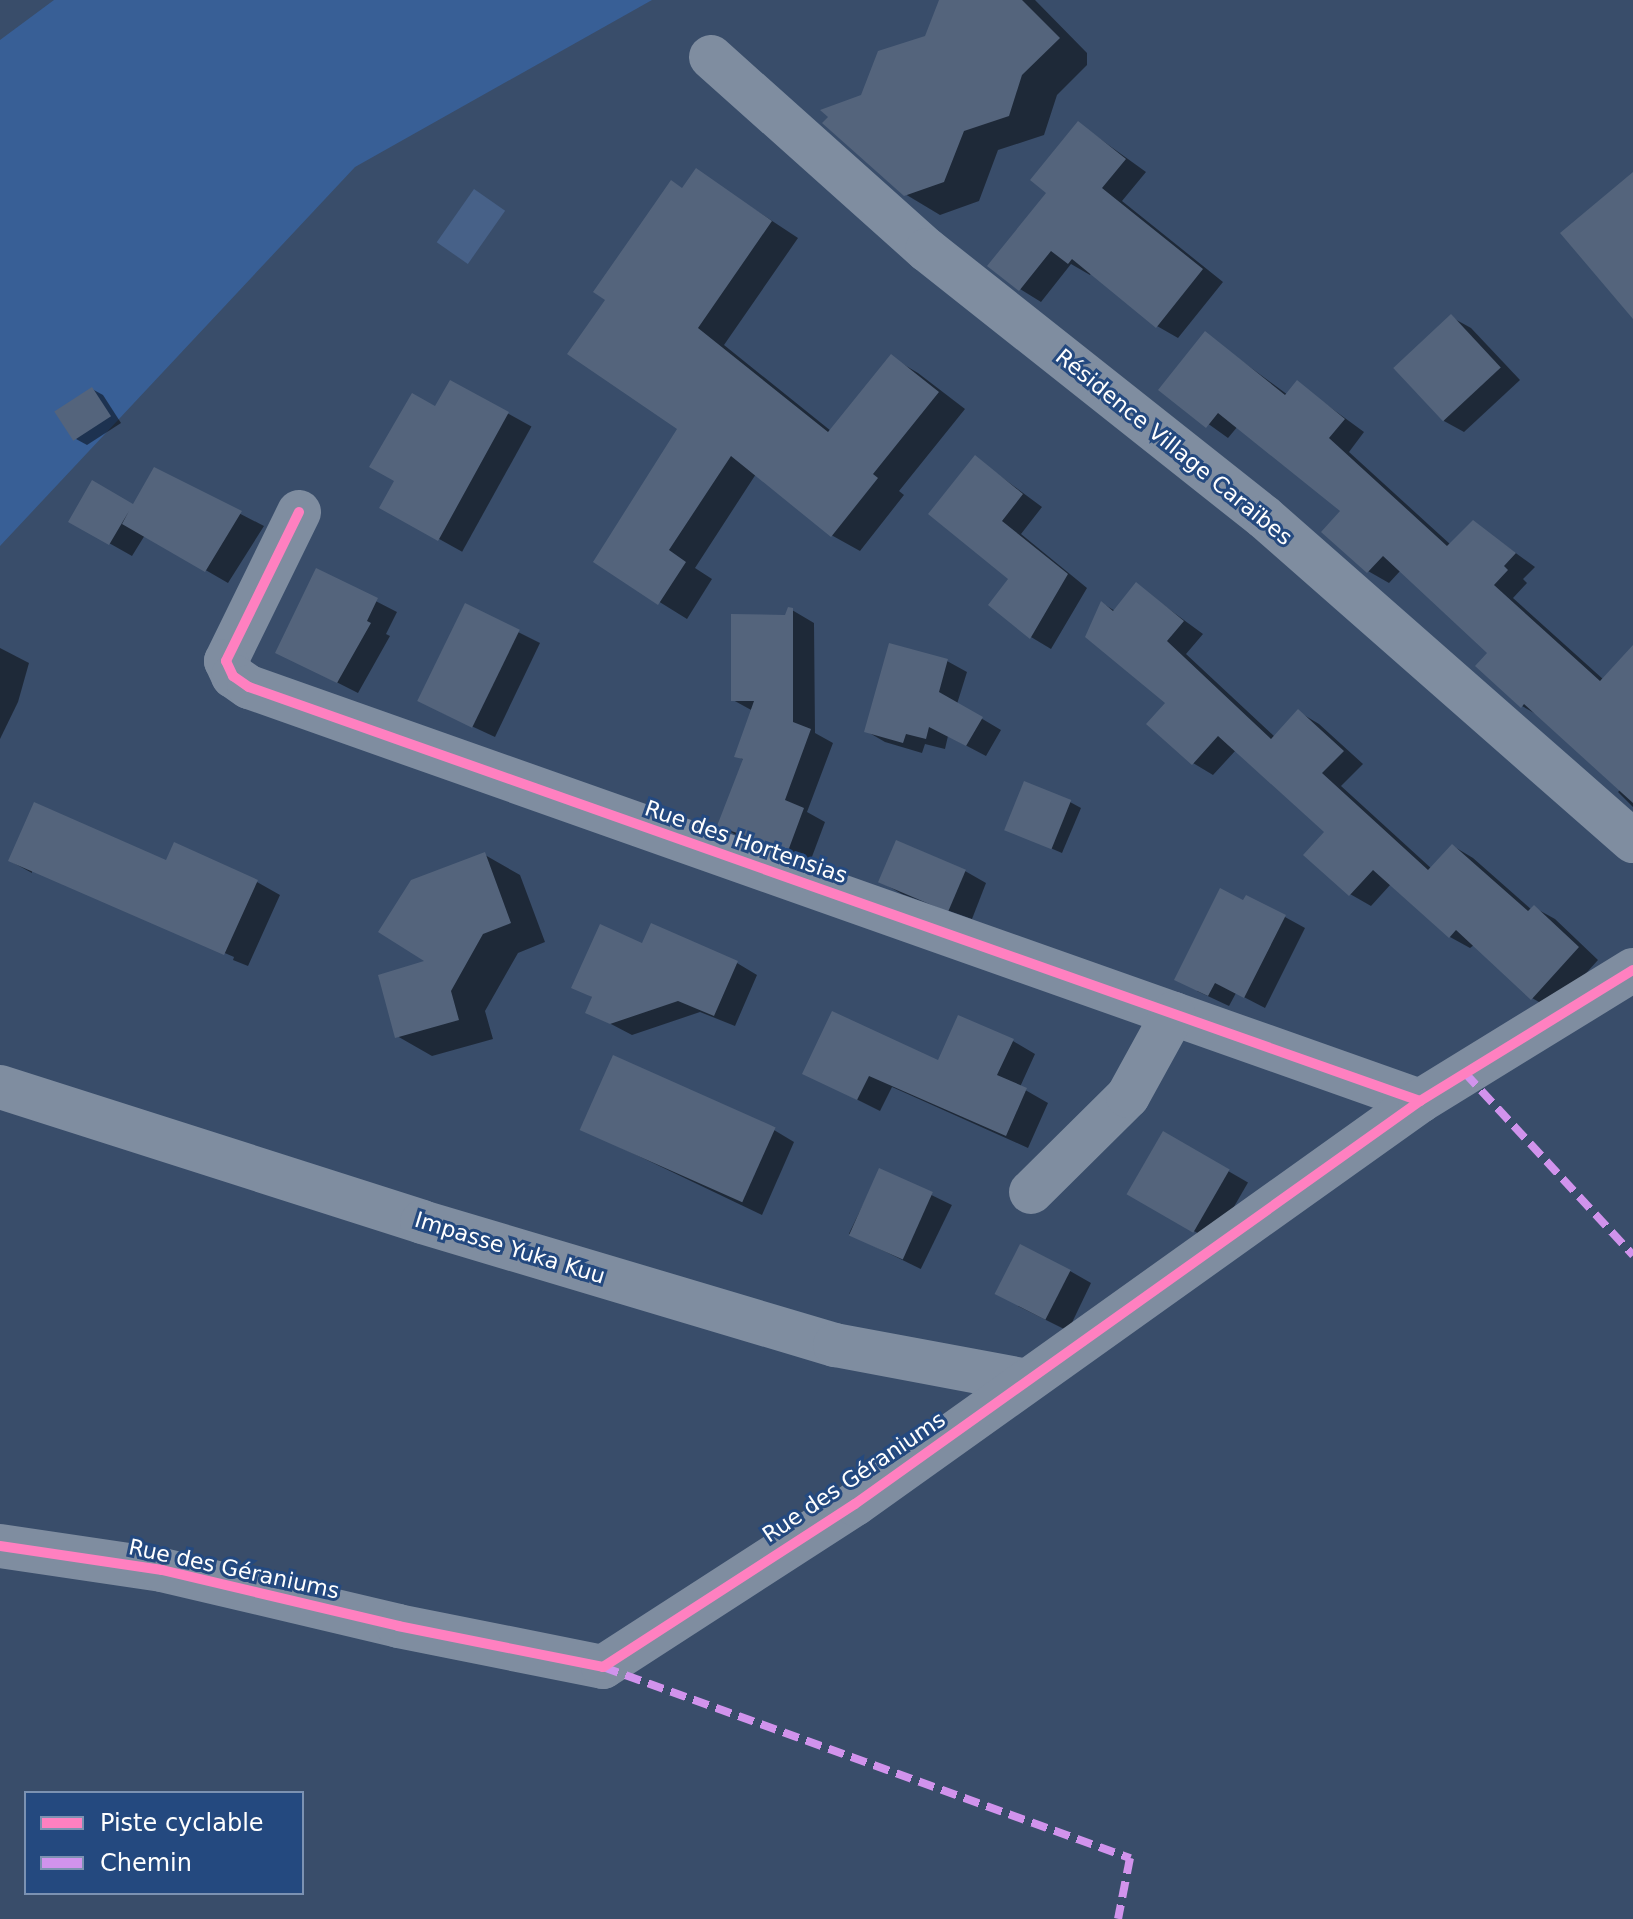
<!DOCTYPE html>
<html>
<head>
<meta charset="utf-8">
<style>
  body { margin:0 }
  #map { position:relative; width:1633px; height:1919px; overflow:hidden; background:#394d6a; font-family:"DejaVu Sans",sans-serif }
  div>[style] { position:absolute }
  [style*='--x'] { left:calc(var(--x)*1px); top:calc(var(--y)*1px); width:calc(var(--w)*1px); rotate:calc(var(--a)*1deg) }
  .green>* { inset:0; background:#385f96 }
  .water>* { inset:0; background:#476188; transform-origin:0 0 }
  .shadow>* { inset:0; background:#0007; transform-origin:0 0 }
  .building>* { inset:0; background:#54647c; transform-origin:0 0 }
  .street>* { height:44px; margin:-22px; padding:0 22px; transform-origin:22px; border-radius:22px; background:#7f8da0 }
  .quiet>* { height:8px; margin-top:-4px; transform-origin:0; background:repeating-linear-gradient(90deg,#d193ec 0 16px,transparent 0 24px) }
  .cycleway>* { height:10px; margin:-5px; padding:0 5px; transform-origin:5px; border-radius:5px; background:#ff80c0 }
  span { translate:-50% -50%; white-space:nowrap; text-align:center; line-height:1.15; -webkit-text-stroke:6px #24497f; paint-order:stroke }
  .street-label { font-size:22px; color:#fff }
  .legend { position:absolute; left:24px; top:1791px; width:280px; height:104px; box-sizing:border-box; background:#24497f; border:2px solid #7c92b2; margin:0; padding:10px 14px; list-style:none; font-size:24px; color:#fff }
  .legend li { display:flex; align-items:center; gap:16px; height:40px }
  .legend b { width:40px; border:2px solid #7c92b2 }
</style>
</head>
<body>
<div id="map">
  <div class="green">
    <div style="clip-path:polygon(54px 0,652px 0,355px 167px,0 546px,0 40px)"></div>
  </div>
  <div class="water">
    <div style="left:474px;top:189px;width:38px;height:65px;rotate:35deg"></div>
  </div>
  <div class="shadow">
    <div style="clip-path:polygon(941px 0,1035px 0,1087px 53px,1087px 65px,1057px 95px,1044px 135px,998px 150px,979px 201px,940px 215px,905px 194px,862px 97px,927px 37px)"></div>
    <div style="clip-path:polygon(1078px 123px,1146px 172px,1122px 201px,1223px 282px,1178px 338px,1157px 326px,1092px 272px,1090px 275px,1071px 264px,1041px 302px,1020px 289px,1049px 192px)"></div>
    <div style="clip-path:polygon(696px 171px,798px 238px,724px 345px,831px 431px,891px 357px,918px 373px,965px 409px,899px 491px,904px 495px,860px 551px,833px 536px,756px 474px,695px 568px,712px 579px,687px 619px,595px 562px,680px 428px,683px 189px)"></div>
    <div style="clip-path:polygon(1451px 317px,1471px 328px,1520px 380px,1464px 432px,1444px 421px)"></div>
    <div style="clip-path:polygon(1205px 334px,1288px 395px,1297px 383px,1364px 432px,1349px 452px,1451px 545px,1473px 522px,1535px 567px,1523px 579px,1527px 583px,1513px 598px,1604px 680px,1633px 648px,1633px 807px,1618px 792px,1621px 789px,1543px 718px,1522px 706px,1490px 653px,1401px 570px,1389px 583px,1368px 571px,1343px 511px,1238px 426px,1228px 438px,1161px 390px)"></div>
    <div style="left:451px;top:382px;width:92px;height:143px;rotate:29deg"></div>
    <div style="clip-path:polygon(92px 389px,103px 395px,121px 423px,87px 445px,76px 439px)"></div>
    <div style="clip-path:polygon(976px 458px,1042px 507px,1021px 534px,1087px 588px,1051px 649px,1031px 637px)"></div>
    <div style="clip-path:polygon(155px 470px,264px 526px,228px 583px,145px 535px,132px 556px,70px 521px,134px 506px)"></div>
    <div style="clip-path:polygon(317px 571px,397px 612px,386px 634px,390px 636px,358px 693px,277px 652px)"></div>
    <div style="clip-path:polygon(1136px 585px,1203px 634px,1186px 654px,1275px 737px,1299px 712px,1319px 724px,1363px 764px,1341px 786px,1432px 869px,1453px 846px,1473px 858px,1532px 910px,1535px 908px,1555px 919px,1598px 960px,1553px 1010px,1532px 998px,1474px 945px,1470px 948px,1450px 937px,1391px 884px,1371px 906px,1350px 894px,1327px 832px,1236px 750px,1213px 775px,1193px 763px,1168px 703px,1102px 603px,1115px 611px)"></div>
    <div style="clip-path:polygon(466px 606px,540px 643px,495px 737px,441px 712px)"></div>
    <div style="clip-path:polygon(792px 610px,814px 623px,815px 733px,833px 743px,807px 812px,825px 822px,810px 862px,741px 838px,719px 825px,744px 760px,737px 756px,753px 711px,733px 700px)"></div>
    <div style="clip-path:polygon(0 648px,29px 663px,18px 702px,0 739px)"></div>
    <div style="clip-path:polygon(947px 661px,967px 672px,957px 704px,1001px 730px,986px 756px,948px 736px,945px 749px,925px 744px,922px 753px,885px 742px,866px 731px)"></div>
    <div style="clip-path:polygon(1070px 802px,1081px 808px,1062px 853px,1006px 829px)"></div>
    <div style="clip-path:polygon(485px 855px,520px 875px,545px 942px,518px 953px,485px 1011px,493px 1039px,432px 1056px,397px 1036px,429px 962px)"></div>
    <div style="clip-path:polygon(10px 861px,167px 863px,257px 882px,280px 895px,248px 966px,233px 960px,234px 957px,32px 870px,32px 873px)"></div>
    <div style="clip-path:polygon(965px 871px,986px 883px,972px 919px,902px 894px,881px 882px)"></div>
    <div style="clip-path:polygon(1244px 903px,1285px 917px,1305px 928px,1265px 1008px,1236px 993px,1229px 1006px,1197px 991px)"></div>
    <div style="clip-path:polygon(643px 945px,737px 963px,757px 975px,735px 1026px,700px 1012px,632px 1035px,588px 1012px,594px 998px,574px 987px)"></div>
    <div style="clip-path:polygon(1013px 1041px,1035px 1054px,1020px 1087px,1048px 1103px,1028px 1148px,892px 1087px,880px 1111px,804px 1073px,939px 1063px)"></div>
    <div style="clip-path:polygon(580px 1128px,774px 1130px,794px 1142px,762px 1215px)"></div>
    <div style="left:1164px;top:1134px;width:97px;height:69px;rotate:30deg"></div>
    <div style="left:880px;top:1170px;width:80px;height:71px;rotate:26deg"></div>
    <div style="clip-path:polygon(1070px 1271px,1091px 1283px,1068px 1331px,1018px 1306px)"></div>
  </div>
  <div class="building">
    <div style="clip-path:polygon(939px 0,1022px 0,1060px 38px,1022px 75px,1009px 116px,964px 131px,944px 182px,904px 196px,822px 123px,828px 117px,820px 110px,861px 95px,878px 51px,925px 36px)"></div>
    <div style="clip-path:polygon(1078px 121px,1126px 159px,1102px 188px,1203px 269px,1156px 328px,1072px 259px,1068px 264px,1051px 251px,1019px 291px,987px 266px,1046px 193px,1030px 180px)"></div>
    <div style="clip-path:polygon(696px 168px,772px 221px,698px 328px,828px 432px,891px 354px,939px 392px,873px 474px,878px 478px,831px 537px,731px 456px,669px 550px,686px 562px,658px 605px,593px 562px,677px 429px,567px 354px,605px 300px,593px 292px,653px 206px,671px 180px,682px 188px)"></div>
    <div style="clip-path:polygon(1633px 172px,1633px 319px,1560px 233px)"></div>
    <div style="left:1451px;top:314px;width:73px;height:79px;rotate:47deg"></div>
    <div style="clip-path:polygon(1205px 331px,1285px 395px,1297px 380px,1345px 419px,1329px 438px,1447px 546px,1473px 520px,1516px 553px,1504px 566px,1508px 570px,1494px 585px,1600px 681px,1633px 645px,1633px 803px,1524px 704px,1521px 708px,1475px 666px,1487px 653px,1383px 556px,1367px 573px,1321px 532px,1340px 511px,1218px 413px,1206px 428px,1158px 390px)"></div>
    <div style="clip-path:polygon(450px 380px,509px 412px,438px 541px,379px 508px,394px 481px,369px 467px,412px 393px,435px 406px)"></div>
    <div style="left:92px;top:387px;width:35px;height:45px;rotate:57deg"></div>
    <div style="clip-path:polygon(975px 455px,1023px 494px,1002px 521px,1068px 574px,1030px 639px,988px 605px,1008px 579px,928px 514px)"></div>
    <div style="clip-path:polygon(154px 467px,242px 511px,205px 572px,122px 524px,129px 511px,109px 545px,68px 522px,92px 480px,133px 504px)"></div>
    <div style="clip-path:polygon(316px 568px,378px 598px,367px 621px,371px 623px,337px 683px,275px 653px)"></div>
    <div style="clip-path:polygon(1136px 582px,1184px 621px,1167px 641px,1271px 739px,1298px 709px,1344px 751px,1322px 773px,1428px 870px,1452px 844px,1528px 911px,1534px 905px,1579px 947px,1531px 1000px,1456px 930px,1449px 938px,1373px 870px,1349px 896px,1303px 855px,1324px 832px,1218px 736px,1192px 765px,1146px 724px,1165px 703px,1085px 637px,1101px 601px,1113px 611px)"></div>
    <div style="left:465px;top:603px;width:61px;height:109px;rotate:26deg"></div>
    <div style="clip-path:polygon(788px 607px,793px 608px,793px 722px,811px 729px,785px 800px,804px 808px,788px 851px,717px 826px,743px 759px,734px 757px,754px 701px,731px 701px,731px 614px,785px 615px)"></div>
    <div style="clip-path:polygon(889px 643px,948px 659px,939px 692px,983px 717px,966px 746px,929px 727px,926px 739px,906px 734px,903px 743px,864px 732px)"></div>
    <div style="left:1024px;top:781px;width:51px;height:53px;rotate:22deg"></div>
    <div style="clip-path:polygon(34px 802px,166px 860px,174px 842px,258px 880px,224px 955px,8px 861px)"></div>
    <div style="left:896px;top:840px;width:76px;height:46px;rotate:23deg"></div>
    <div style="clip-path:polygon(485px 852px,511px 923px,483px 934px,451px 991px,459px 1020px,395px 1038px,378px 975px,424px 961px,378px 932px,411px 880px)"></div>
    <div style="clip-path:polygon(1220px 888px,1243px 900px,1246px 895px,1286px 915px,1244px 998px,1215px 983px,1208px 996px,1174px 980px)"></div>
    <div style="clip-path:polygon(651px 923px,738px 961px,714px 1016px,678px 1001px,610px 1024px,585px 1013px,592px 997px,571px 988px,600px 924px,642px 943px)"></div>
    <div style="clip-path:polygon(832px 1011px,938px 1060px,958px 1015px,1014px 1039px,997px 1075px,1027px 1088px,1006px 1136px,869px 1076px,857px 1100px,802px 1074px)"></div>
    <div style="left:613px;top:1055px;width:178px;height:82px;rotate:24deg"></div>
    <div style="left:1163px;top:1131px;width:77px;height:73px;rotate:30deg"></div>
    <div style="left:879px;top:1168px;width:59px;height:74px;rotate:24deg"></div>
    <div style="left:1020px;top:1244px;width:57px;height:56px;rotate:27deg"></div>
  </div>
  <div class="street">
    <div style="--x:711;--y:57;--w:290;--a:41.8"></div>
    <div style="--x:927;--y:250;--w:430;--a:38.4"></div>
    <div style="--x:1264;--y:517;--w:491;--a:41.3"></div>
    <div style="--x:299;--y:512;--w:166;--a:116.1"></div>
    <div style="--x:226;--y:661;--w:17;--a:65"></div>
    <div style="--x:233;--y:676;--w:19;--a:35"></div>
    <div style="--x:249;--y:687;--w:1242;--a:19.47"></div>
    <div style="--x:0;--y:1087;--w:443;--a:17.7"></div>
    <div style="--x:422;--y:1222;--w:431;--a:16.6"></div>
    <div style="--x:835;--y:1345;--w:195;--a:10.6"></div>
    <div style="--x:1031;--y:1192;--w:136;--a:-44.7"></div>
    <div style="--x:1128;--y:1096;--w:94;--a:-61.2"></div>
    <div style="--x:0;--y:1546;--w:164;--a:8.4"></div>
    <div style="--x:162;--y:1570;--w:243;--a:13.3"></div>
    <div style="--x:398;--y:1626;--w:209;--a:11.3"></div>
    <div style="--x:603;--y:1667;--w:300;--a:-32.9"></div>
    <div style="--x:855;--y:1504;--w:694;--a:-35.5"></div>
    <div style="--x:1420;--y:1101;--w:250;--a:-31.6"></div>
  </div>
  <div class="quiet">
    <div style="--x:1465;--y:1073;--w:248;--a:47.3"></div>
    <div style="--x:603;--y:1667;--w:561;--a:19.92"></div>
    <div style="--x:1130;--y:1858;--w:62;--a:101.1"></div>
  </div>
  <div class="cycleway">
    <div style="--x:299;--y:512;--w:166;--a:116.1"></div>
    <div style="--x:226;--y:661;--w:17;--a:65"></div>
    <div style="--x:233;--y:676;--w:19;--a:35"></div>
    <div style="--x:249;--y:687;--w:1242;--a:19.47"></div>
    <div style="--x:0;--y:1546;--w:164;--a:8.4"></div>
    <div style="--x:162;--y:1570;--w:243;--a:13.3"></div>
    <div style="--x:398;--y:1626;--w:209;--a:11.3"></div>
    <div style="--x:603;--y:1667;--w:300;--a:-32.9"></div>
    <div style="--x:855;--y:1504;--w:694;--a:-35.5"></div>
    <div style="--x:1420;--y:1101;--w:250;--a:-31.6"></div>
  </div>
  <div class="street-label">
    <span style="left:1174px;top:447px;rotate:39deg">Résidence Village Caraïbes</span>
    <span style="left:746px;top:842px;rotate:19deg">Rue des Hortensias</span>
    <span style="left:510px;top:1248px;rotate:17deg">Impasse Yuka Kuu</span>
    <span style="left:854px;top:1477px;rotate:-34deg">Rue des Géraniums</span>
    <span style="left:234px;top:1569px;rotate:12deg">Rue des Géraniums</span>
  </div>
  <ul class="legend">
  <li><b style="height:10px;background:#ff80c0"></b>Piste cyclable</li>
  <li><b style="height:10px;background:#d193ec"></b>Chemin</li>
  </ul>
</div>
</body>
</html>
